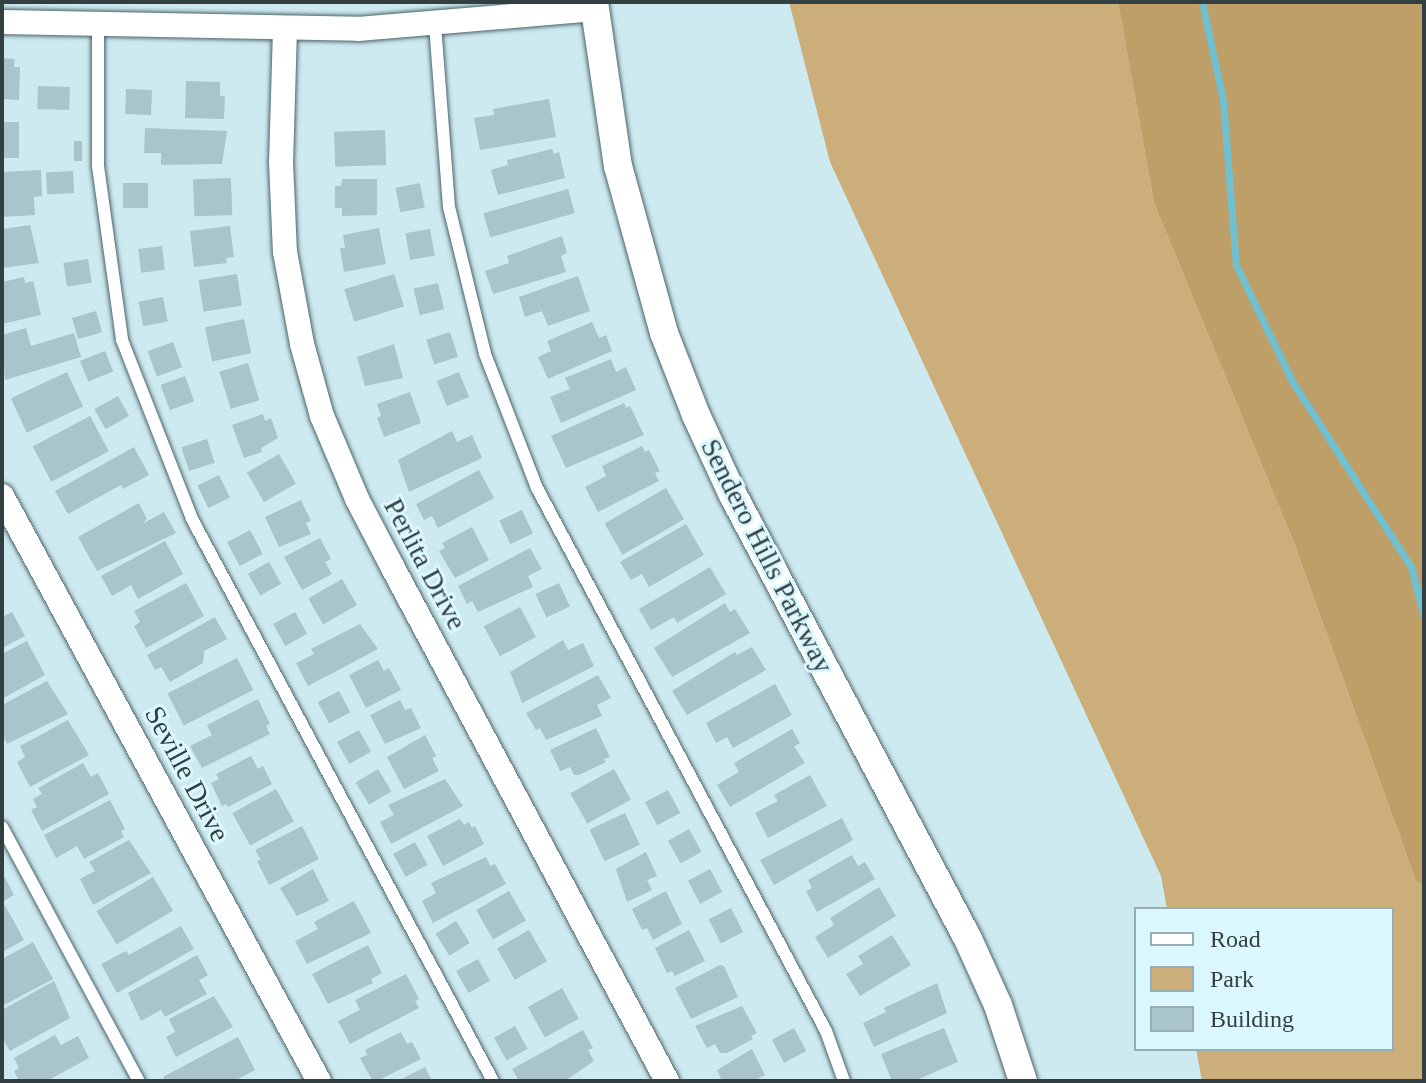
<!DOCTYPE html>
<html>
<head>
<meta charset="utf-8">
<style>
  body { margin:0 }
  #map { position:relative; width:1426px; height:1083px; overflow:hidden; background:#ceeaf1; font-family:Georgia,serif }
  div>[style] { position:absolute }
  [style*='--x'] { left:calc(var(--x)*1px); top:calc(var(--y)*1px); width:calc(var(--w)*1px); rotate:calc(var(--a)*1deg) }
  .green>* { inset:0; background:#ccae7a }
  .forest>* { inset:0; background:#bf9f68 }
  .stream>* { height:7px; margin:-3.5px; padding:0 3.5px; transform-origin:3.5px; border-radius:3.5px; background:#70c0d1 }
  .building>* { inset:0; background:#a9c4ca; transform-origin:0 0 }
  .roads { filter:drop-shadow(0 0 2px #4b6469) drop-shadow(0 0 2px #4b6469) }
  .service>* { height:12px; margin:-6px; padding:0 6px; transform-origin:6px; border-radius:6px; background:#fff }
  .minor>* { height:24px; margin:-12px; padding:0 12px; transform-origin:12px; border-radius:12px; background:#fff }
  .tertiary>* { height:28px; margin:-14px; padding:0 14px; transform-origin:14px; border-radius:14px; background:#fff }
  span { translate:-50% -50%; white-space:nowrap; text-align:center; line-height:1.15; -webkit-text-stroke:6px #dbf8fe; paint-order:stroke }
  .street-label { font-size:28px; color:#343f42 }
  .frame { position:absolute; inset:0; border:4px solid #343f42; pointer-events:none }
  .legend { position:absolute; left:1134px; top:907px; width:260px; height:144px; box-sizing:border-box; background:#dbf8fe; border:2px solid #98aeb3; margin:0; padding:10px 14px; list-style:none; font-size:24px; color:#343f42 }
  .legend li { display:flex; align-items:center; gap:16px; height:40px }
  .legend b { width:40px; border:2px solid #98aeb3 }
</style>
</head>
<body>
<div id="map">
  <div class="green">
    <div style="clip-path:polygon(789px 2px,1118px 2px,1154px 203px,1294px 543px,1416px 881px,1424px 886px,1424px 1081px,1202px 1081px,1196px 1049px,1392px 1049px,1392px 909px,1167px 909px,1161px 876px,830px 162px)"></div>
  </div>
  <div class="forest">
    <div style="clip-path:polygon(1118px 2px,1424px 2px,1424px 886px,1416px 881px,1294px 543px,1154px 203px)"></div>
  </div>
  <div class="stream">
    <div style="--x:1202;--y:2;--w:101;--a:78"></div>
    <div style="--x:1223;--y:101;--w:165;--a:85.5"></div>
    <div style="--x:1236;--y:265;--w:129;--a:64.2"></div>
    <div style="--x:1292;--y:381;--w:221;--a:57.4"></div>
    <div style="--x:1411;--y:567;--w:52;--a:75.4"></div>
  </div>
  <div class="building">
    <div style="clip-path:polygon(2px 58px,15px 59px,14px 67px,20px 67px,19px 100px,2px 99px)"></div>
    <div style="clip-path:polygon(186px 81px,220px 82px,220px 96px,225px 96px,224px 119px,185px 118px)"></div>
    <div style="left:38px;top:86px;width:32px;height:23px;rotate:2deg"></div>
    <div style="left:126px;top:89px;width:26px;height:25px;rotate:2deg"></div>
    <div style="clip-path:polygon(549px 99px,556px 137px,480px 150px,474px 118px,494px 115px,493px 109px)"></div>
    <div style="left:2px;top:122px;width:17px;height:36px"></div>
    <div style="clip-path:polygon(145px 128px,227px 131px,222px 164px,161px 165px,161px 153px,144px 153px)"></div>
    <div style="left:385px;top:130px;width:35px;height:51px;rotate:88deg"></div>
    <div style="left:74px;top:141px;width:8px;height:20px"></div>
    <div style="clip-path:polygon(552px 149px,554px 154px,559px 152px,565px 178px,498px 195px,491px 170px,508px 165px,507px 160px)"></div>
    <div style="clip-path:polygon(41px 170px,42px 196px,34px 197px,35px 215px,2px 217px,2px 172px)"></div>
    <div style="left:73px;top:171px;width:22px;height:27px;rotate:87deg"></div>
    <div style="left:231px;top:178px;width:37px;height:38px;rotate:88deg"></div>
    <div style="clip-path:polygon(342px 179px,377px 179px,377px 215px,342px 216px,342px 208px,335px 208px,335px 186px,341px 186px)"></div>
    <div style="left:123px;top:183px;width:25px;height:25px"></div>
    <div style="left:420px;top:183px;width:25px;height:25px;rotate:79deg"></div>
    <div style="left:568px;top:189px;width:25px;height:88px;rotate:74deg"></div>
    <div style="clip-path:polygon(30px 225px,39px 263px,2px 268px,2px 229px)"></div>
    <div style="clip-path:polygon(230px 226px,234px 257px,226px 258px,227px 263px,194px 267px,190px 231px)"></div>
    <div style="clip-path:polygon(379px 228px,386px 264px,344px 272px,340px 248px,345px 248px,343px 235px)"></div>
    <div style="left:430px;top:229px;width:27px;height:25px;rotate:80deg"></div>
    <div style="clip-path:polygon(562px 236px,567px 253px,561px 256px,566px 272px,493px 294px,485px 271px,509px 263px,507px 256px)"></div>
    <div style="left:162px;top:246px;width:24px;height:24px;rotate:83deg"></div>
    <div style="left:88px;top:259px;width:24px;height:25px;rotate:81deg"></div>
    <div style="left:237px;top:274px;width:32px;height:39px;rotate:81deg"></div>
    <div style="left:394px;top:274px;width:34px;height:52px;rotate:73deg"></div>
    <div style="clip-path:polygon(578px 276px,590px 311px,548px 326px,542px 311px,525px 317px,519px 297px)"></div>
    <div style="clip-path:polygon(24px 277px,25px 283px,33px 281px,41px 315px,2px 324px,2px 282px)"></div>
    <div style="left:438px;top:283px;width:27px;height:25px;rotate:77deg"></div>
    <div style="left:163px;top:297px;width:25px;height:25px;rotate:79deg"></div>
    <div style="left:96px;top:311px;width:22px;height:25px;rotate:74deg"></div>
    <div style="left:244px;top:319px;width:35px;height:40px;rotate:78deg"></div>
    <div style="clip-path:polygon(592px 322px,599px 338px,606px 335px,612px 351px,548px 379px,538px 357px,551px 351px,547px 341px)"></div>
    <div style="clip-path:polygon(26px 328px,31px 346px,74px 333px,81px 357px,5px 380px,2px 335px)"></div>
    <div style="left:450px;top:332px;width:26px;height:25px;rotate:72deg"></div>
    <div style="left:173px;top:342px;width:27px;height:27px;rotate:70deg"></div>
    <div style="clip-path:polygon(394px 344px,403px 378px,365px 386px,357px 357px)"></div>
    <div style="left:105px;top:351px;width:22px;height:27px;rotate:68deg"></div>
    <div style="clip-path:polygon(611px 359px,616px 372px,626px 367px,636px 390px,561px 423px,550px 397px,570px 389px,565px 378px)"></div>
    <div style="left:248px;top:363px;width:39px;height:30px;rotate:73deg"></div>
    <div style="left:67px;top:372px;width:38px;height:62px;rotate:65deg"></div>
    <div style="left:459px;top:372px;width:27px;height:24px;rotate:68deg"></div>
    <div style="left:185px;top:376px;width:27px;height:26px;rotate:70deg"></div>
    <div style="clip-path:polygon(410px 392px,421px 423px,384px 437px,377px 418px,381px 416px,377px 404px)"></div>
    <div style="left:118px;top:396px;width:23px;height:27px;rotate:61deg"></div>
    <div style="clip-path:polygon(624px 403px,626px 408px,630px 406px,644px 435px,566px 468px,551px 436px)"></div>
    <div style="clip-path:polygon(263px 414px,265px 421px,271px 418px,278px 438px,261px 448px,262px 452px,244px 458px,232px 425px)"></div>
    <div style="left:90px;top:416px;width:40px;height:65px;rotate:62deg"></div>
    <div style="clip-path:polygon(452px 431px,457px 442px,472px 435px,482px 458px,409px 492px,398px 460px)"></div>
    <div style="left:207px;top:439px;width:25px;height:27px;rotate:72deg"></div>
    <div style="clip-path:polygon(642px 446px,645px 452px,649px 450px,660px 471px,655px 473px,659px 481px,598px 512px,585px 487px,606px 476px,602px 466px)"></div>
    <div style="clip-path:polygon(134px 447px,149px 475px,123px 489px,121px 485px,68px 514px,55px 491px)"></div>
    <div style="left:279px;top:454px;width:34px;height:37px;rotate:60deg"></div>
    <div style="clip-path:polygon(479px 470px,494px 498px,438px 528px,432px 516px,424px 520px,416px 504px)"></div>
    <div style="left:219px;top:475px;width:25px;height:24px;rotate:64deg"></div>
    <div style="left:666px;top:488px;width:36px;height:71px;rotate:60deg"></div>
    <div style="clip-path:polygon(301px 500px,311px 521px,306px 523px,311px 534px,279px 547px,265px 517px)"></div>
    <div style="clip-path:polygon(139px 503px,147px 519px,142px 524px,164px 512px,176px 533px,97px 571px,78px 537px)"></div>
    <div style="left:522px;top:510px;width:26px;height:25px;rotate:65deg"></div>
    <div style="clip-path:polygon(686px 524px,704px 555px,649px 587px,642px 574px,631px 580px,620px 562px)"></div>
    <div style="clip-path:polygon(472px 527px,489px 560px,455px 578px,439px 551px,445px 548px,442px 543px)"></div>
    <div style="left:250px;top:530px;width:27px;height:26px;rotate:62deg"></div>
    <div style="clip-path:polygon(320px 538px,331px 559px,325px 562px,332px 574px,302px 590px,284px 557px)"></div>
    <div style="clip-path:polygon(165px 541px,183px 574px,138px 599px,131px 585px,112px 596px,101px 576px)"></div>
    <div style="clip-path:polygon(530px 548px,542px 569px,528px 576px,533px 587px,478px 612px,472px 601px,467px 604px,458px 586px)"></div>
    <div style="left:269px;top:562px;width:25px;height:24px;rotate:61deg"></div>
    <div style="clip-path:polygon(710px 567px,726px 594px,677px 623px,674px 617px,651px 630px,639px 609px)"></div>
    <div style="left:342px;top:579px;width:30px;height:39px;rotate:60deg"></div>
    <div style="clip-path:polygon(186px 583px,204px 616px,146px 648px,134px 626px,140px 622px,134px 611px)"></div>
    <div style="left:559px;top:583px;width:26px;height:26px;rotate:65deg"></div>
    <div style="clip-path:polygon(725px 603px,730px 612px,735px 609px,750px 633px,672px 677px,654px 648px)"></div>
    <div style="left:520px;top:607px;width:34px;height:41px;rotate:62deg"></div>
    <div style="clip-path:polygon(12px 612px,25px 636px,2px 648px,2px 617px)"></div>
    <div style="left:295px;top:612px;width:25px;height:25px;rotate:61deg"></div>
    <div style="clip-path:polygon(215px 617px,227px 639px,204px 651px,203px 663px,170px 682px,161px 667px,155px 670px,147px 655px)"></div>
    <div style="clip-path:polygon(360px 624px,378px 649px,308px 686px,296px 663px,314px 654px,311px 649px)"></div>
    <div style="clip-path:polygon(563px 640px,568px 650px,583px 643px,594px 666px,522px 703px,510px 672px)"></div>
    <div style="clip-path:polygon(27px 641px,45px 675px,2px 699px,2px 654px)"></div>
    <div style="clip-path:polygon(752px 647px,766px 670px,687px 715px,672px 691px,735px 652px,737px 655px)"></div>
    <div style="left:237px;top:658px;width:36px;height:78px;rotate:63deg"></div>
    <div style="clip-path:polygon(378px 660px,384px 671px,389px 668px,401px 690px,366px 708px,349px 675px)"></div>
    <div style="clip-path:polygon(598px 675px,611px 698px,597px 705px,602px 716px,546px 740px,540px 728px,536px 730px,526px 713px)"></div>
    <div style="clip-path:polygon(47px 681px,68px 714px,7px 744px,2px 735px,2px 705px)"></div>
    <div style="clip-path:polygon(775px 684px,792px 715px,733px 748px,727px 737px,716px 743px,706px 723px)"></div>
    <div style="left:339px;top:691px;width:24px;height:24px;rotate:62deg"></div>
    <div style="clip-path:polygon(258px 699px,270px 724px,266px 726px,270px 734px,202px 768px,190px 746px,212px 735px,207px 725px)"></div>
    <div style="clip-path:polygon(400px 700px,405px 710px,411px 708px,421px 728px,385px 744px,370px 715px)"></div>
    <div style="clip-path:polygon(68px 720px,89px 755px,30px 787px,17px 762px,25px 757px,20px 746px)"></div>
    <div style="clip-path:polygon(596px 728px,610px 757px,604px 759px,606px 762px,579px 775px,574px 775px,570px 767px,560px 771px,550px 750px)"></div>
    <div style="clip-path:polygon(792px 729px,800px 743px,794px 746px,805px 763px,730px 807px,717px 785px,739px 772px,734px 763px)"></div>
    <div style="left:359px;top:730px;width:25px;height:25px;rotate:61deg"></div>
    <div style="clip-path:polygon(425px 735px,436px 756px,432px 758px,439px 771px,404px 789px,387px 757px)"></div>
    <div style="clip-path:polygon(251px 756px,258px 769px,263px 766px,272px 784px,228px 807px,226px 804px,222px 806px,211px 783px,219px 779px,216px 774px)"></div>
    <div style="clip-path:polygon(83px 763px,91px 777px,98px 773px,109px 794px,42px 831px,31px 810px,37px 807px,33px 799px,42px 794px,38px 788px)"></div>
    <div style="left:378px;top:769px;width:26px;height:26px;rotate:59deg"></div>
    <div style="left:614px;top:769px;width:35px;height:50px;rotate:61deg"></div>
    <div style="clip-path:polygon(810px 775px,827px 806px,768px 838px,755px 813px,778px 801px,774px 795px)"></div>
    <div style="clip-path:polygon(445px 779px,463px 806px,391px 844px,380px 822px,394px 815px,388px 805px)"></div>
    <div style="left:276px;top:789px;width:37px;height:50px;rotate:61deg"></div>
    <div style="left:668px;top:790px;width:26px;height:26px;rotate:62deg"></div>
    <div style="clip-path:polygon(110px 800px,125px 829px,121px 831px,124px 837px,84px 859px,77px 846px,56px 858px,44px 835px)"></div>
    <div style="left:625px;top:813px;width:35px;height:39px;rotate:65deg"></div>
    <div style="clip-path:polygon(842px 818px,853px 840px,774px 885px,760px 860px)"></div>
    <div style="clip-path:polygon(460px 819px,464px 825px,469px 822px,472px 828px,475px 826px,484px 844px,443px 866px,427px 836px)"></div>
    <div style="clip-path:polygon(302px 826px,319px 859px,269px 885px,257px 861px,261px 860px,255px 850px)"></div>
    <div style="left:689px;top:829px;width:26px;height:24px;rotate:61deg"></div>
    <div style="clip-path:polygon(129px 840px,151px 873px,93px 905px,80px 879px,95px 871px,89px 862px)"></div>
    <div style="left:415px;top:842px;width:26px;height:25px;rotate:61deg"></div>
    <div style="clip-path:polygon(646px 852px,657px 876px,647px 880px,652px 890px,627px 902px,616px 869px)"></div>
    <div style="clip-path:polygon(852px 855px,858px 866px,865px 862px,875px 879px,817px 912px,806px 891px,812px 888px,808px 880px)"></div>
    <div style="clip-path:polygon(486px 857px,490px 866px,495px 864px,506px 884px,433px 923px,422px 901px,436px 893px,431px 883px)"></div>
    <div style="clip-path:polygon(313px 869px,329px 901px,297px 916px,280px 888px)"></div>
    <div style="left:710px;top:869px;width:26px;height:25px;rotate:62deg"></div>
    <div style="clip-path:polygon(2px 872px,14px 895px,2px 902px)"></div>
    <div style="left:153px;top:877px;width:39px;height:66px;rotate:59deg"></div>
    <div style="clip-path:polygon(879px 887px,896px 916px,828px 958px,815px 937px,834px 925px,830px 918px)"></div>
    <div style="left:509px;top:891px;width:34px;height:38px;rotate:60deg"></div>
    <div style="clip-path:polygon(666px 891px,682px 924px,653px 940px,647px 928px,642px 930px,632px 909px)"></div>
    <div style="clip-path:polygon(354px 901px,371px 933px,307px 964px,295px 941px,318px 929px,314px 922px)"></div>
    <div style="clip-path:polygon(5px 905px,24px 940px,2px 952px,2px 907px)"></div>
    <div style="left:731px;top:908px;width:27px;height:25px;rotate:63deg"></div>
    <div style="left:456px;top:921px;width:26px;height:24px;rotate:58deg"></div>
    <div style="clip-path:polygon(181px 926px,194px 949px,117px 993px,101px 964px,126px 951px,129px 955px)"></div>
    <div style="left:529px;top:930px;width:36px;height:37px;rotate:60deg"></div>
    <div style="clip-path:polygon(689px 930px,705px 961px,675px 976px,672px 971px,667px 973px,655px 948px)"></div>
    <div style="clip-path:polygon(892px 935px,911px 965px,860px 996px,846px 974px,863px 964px,858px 956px)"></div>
    <div style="clip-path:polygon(33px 942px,53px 979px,2px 1006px,2px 959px)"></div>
    <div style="clip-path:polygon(368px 945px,382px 973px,371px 979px,373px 983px,328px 1004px,312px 974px)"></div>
    <div style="clip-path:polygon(197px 955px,208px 975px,199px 980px,207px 994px,165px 1017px,161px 1010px,141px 1021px,128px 993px)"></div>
    <div style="left:478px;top:959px;width:25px;height:25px;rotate:61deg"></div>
    <div style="clip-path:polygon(720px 965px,724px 966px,738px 997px,691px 1019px,675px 988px)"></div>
    <div style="clip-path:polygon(406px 974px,419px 999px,415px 1001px,419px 1008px,350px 1044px,338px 1021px,360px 1010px,355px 1000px)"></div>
    <div style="clip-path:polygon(54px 981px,70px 1018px,10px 1051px,2px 1038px,2px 1010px)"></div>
    <div style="clip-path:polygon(937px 983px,947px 1013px,874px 1047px,863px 1023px,886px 1012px,884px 1008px)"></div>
    <div style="left:562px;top:988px;width:35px;height:39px;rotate:61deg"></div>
    <div style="clip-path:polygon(214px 996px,233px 1027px,176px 1057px,166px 1037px,175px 1032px,169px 1019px)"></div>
    <div style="clip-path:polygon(742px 1006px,757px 1033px,751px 1036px,753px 1039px,727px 1053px,720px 1053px,715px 1044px,707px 1048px,695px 1026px)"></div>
    <div style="left:515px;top:1026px;width:26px;height:24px;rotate:61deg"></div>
    <div style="left:794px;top:1028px;width:26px;height:25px;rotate:62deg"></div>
    <div style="clip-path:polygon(944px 1028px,958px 1062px,914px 1081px,892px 1081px,881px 1054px)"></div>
    <div style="clip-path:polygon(583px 1030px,593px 1048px,588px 1050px,594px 1061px,565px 1081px,519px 1081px,512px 1069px)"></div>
    <div style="clip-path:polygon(401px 1032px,407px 1044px,412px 1042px,421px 1059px,377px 1081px,372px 1080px,360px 1058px,367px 1055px,365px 1050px)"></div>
    <div style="clip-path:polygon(55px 1035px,61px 1045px,78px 1036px,89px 1058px,47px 1081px,19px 1081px,14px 1071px,19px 1068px,14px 1058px)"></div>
    <div style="clip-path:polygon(238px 1037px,255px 1070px,234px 1081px,165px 1081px,163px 1077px)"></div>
    <div style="clip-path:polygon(752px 1049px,765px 1075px,753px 1081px,722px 1081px,717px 1070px)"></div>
    <div style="clip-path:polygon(425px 1067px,432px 1081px,398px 1081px)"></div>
  </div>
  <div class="roads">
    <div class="service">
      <div style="--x:98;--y:25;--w:141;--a:90"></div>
      <div style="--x:98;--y:166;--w:176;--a:82.1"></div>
      <div style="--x:122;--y:340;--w:192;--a:68.6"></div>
      <div style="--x:192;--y:519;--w:638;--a:61.83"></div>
      <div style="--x:435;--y:25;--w:183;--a:85.6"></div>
      <div style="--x:449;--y:207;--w:151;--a:76.2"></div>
      <div style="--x:485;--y:354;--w:144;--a:68.8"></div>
      <div style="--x:537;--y:488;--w:615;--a:61.98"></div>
      <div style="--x:826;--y:1031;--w:53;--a:70.2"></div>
      <div style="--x:2;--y:827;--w:289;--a:61.7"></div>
    </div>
    <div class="minor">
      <div style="--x:2;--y:22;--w:356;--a:1.1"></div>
      <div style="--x:358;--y:29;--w:238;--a:-4.8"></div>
      <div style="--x:285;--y:29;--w:133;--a:91.7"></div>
      <div style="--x:281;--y:162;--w:90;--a:87.5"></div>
      <div style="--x:285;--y:252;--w:94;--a:79.5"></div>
      <div style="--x:302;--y:344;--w:75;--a:74.5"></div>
      <div style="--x:322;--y:416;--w:90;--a:67.1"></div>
      <div style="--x:357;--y:499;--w:78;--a:62.4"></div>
      <div style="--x:393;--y:568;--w:582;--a:61.89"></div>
      <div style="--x:2;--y:496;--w:665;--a:61.55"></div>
    </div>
    <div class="tertiary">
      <div style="--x:594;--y:2;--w:166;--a:81.7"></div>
      <div style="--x:618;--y:166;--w:173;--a:74.6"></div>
      <div style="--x:664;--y:333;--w:88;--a:68.7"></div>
      <div style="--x:696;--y:415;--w:88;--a:65.2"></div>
      <div style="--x:733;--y:495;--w:502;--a:62.11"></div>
      <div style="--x:968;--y:939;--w:72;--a:65.6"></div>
      <div style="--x:998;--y:1005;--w:80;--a:71.8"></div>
    </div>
  </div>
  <div class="street-label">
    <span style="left:767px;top:556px;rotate:63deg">Sendero Hills Parkway</span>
    <span style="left:425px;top:564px;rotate:62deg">Perlita Drive</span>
    <span style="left:187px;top:774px;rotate:62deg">Seville Drive</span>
  </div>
  <div class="frame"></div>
  <ul class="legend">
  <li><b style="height:10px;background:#fff"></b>Road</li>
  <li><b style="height:22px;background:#ccae7a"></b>Park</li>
  <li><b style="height:22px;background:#a9c4ca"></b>Building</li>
  </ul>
</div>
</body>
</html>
